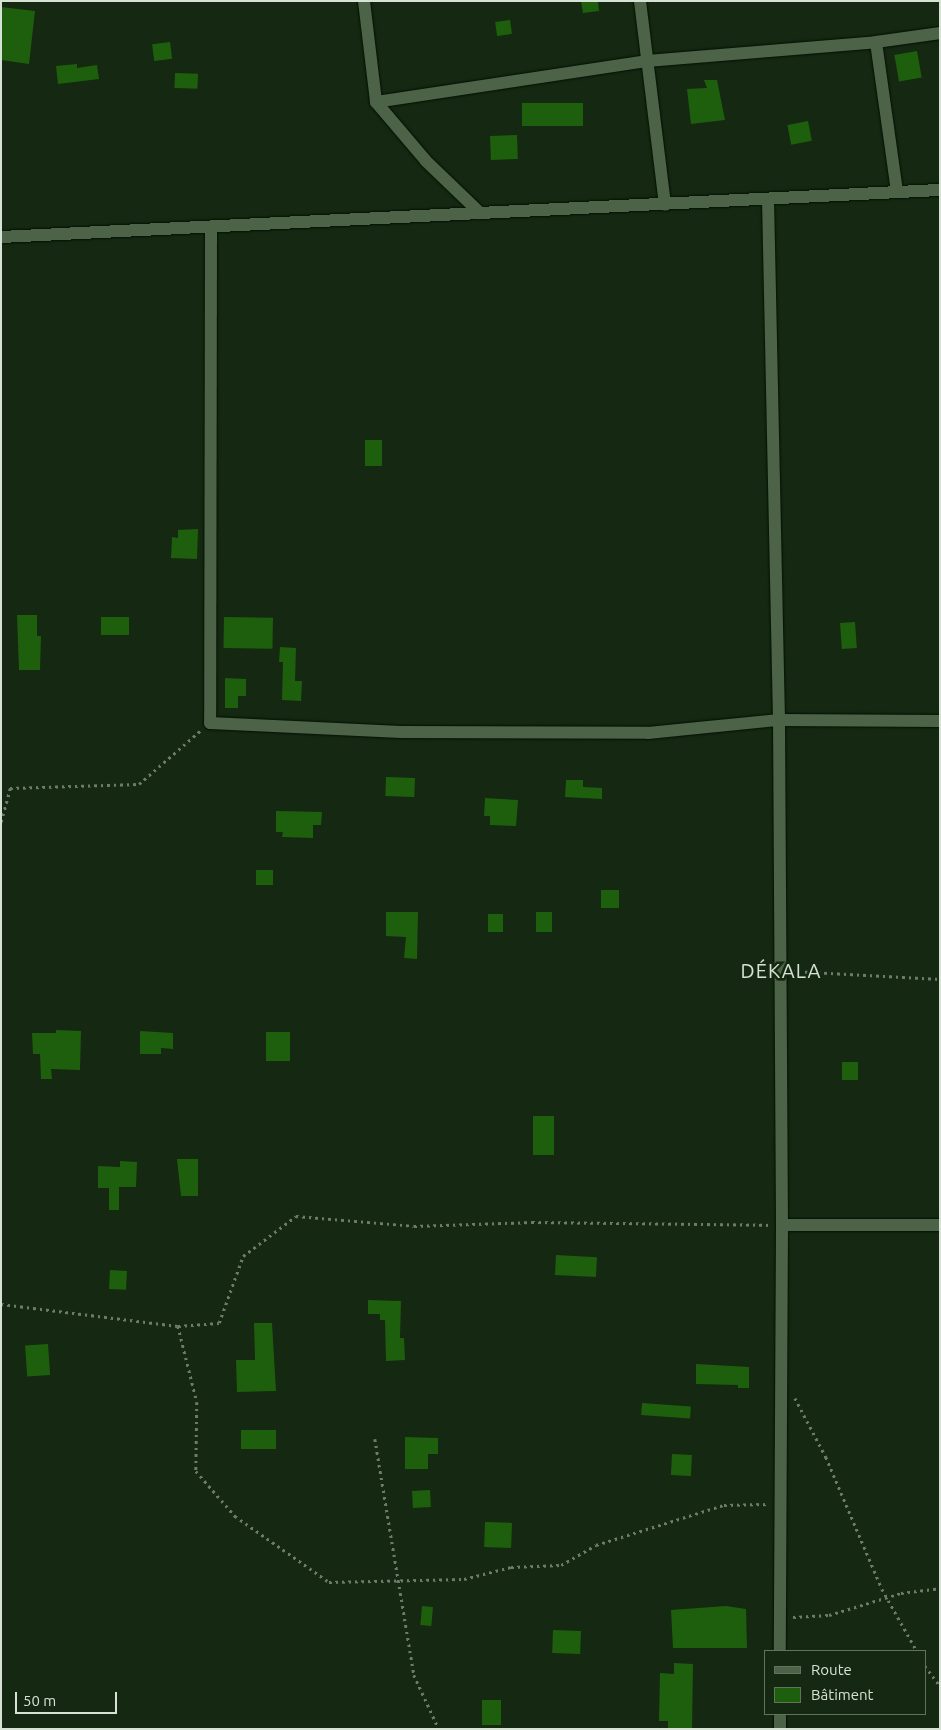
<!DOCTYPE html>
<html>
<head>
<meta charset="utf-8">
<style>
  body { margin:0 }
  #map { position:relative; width:941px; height:1730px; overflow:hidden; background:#152811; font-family:Ubuntu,sans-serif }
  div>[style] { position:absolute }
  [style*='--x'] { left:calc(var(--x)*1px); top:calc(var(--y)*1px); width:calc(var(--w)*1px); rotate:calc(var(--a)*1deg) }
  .building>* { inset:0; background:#1e5f0d; transform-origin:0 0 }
  .path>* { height:2.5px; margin-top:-1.25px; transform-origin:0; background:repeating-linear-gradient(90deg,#6d7c69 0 2.5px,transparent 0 6.5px) }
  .roads { filter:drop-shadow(0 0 1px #011100) drop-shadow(0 0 1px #011100) }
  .minor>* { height:12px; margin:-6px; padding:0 6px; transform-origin:6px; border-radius:6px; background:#4c6348 }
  span { translate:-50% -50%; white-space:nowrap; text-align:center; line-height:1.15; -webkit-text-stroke:5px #152811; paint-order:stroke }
  .quarter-label { font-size:20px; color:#d6e2d3; letter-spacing:1px }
  .frame { position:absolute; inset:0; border:2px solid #d6e2d3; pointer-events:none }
  .legend { position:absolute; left:764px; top:1650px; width:162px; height:65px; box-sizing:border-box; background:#152811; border:1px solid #62725f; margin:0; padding:6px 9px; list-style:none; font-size:15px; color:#d6e2d3 }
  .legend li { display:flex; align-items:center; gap:10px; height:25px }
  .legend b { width:25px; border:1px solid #62725f }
  .scale { position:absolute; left:15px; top:1692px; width:102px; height:22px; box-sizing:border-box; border:2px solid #d6e2d3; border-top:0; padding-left:6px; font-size:15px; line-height:18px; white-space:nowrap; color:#d6e2d3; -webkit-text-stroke:4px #152811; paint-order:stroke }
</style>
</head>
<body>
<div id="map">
  <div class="building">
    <div style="clip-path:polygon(581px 1px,598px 1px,599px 11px,583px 13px)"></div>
    <div style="clip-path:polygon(1px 7px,35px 11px,29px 64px,1px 60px)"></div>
    <div style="left:510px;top:20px;width:14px;height:15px;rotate:82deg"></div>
    <div style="left:170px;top:42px;width:17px;height:18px;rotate:83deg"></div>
    <div style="left:917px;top:51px;width:27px;height:23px;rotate:80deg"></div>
    <div style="clip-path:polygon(77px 64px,77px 68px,97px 65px,99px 79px,58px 84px,56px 66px)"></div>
    <div style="left:175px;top:73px;width:23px;height:15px;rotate:2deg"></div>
    <div style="clip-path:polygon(704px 80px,717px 80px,725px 120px,691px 124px,687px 89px,707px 88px)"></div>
    <div style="left:583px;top:103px;width:23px;height:61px;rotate:90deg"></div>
    <div style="left:808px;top:121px;width:20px;height:21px;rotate:79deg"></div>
    <div style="left:517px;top:135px;width:24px;height:27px;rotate:88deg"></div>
    <div style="left:365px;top:440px;width:17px;height:26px"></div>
    <div style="clip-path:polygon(198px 529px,197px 559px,171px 558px,172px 537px,178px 538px,178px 530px)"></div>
    <div style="clip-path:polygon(17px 615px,37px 615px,37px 636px,41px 636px,40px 670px,19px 670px)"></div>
    <div style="left:101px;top:617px;width:28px;height:18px"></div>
    <div style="left:224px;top:617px;width:49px;height:31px;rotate:1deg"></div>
    <div style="left:855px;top:622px;width:26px;height:15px;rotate:86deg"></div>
    <div style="clip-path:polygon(280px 647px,296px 648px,295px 681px,302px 681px,301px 701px,282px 700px,283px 662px,279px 662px)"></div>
    <div style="clip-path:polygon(225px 678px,246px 679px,246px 696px,238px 696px,238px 708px,225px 708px)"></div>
    <div style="left:386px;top:777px;width:29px;height:19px;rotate:2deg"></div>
    <div style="clip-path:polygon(566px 780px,583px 780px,583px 787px,602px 788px,602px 799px,565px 797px)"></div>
    <div style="clip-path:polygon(485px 798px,518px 800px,516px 826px,490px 825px,490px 816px,484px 816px)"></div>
    <div style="clip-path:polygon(276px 811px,322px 812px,321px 825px,313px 825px,313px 838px,282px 837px,283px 832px,276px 832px)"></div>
    <div style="left:256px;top:870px;width:17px;height:15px"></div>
    <div style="left:619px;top:890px;width:18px;height:18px;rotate:90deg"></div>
    <div style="clip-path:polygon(386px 912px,418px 912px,417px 959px,404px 958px,406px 937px,386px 936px)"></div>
    <div style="left:536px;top:912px;width:16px;height:20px"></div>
    <div style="left:488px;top:914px;width:15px;height:18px"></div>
    <div style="clip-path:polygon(56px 1030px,81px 1031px,80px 1070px,51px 1069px,52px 1079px,41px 1079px,40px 1054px,33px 1054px,32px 1033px,56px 1033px)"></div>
    <div style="clip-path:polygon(140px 1031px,173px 1033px,173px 1049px,161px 1048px,161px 1054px,140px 1054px)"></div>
    <div style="left:266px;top:1032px;width:24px;height:29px"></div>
    <div style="left:842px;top:1062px;width:16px;height:18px"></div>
    <div style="left:533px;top:1116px;width:21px;height:39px"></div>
    <div style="clip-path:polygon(177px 1159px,198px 1159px,198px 1196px,181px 1196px)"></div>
    <div style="clip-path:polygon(120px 1161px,137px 1162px,136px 1187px,119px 1187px,119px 1210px,109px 1210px,109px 1188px,98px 1188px,98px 1166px,120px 1167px)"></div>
    <div style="left:556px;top:1255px;width:41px;height:20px;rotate:3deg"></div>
    <div style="left:110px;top:1270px;width:17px;height:19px;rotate:3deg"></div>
    <div style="clip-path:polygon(368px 1300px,401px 1301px,400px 1338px,404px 1338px,405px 1360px,386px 1361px,385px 1320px,380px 1320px,380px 1314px,368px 1314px)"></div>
    <div style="clip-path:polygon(254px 1323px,272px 1323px,276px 1391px,237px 1392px,236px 1360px,255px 1360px)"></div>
    <div style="left:48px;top:1344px;width:31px;height:23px;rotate:86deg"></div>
    <div style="clip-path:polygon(696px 1364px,749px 1367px,749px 1388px,738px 1388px,738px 1385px,696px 1384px)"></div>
    <div style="left:642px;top:1403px;width:49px;height:12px;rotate:4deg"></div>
    <div style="left:241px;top:1430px;width:35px;height:19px"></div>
    <div style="clip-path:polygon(405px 1437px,438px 1438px,438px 1454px,428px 1454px,428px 1469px,405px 1469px)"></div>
    <div style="left:672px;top:1454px;width:20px;height:21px;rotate:3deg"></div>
    <div style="left:430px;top:1490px;width:17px;height:18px;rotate:87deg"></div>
    <div style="left:485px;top:1522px;width:27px;height:25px;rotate:2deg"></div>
    <div style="left:422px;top:1606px;width:11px;height:19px;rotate:5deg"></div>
    <div style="clip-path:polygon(726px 1606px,746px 1609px,747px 1648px,673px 1648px,671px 1610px)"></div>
    <div style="left:553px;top:1630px;width:28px;height:23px;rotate:2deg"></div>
    <div style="clip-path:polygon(674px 1663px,693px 1664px,692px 1729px,668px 1729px,668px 1721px,659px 1721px,660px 1673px,674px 1674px)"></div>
    <div style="left:482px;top:1700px;width:19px;height:25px"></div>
  </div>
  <div class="path">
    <div style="--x:1;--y:822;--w:35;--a:-75"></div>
    <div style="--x:10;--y:788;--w:129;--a:-1.8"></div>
    <div style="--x:139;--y:784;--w:82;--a:-41.1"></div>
    <div style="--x:792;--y:971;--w:148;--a:3.1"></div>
    <div style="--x:1;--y:1304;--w:178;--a:7.1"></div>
    <div style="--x:178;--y:1326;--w:78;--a:76"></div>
    <div style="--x:197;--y:1402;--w:69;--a:90.8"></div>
    <div style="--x:196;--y:1471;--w:60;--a:49.1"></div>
    <div style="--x:235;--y:1516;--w:115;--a:35.1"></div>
    <div style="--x:329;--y:1582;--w:135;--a:-1.3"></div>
    <div style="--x:464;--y:1579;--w:49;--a:-14.3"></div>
    <div style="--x:511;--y:1567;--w:50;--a:-2.3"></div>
    <div style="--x:561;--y:1565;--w:40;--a:-29.7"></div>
    <div style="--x:596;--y:1545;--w:134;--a:-17.4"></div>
    <div style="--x:724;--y:1505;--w:44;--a:-1.3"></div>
    <div style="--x:178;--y:1326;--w:41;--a:-4.2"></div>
    <div style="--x:219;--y:1323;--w:71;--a:-70.3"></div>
    <div style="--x:243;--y:1256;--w:66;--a:-37"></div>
    <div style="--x:296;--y:1216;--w:118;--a:4.8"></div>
    <div style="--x:414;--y:1226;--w:118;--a:-1.9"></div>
    <div style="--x:532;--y:1222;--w:238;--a:0.7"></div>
    <div style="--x:795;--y:1398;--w:67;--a:62.3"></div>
    <div style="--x:826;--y:1457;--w:143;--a:67"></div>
    <div style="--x:882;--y:1589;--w:71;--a:60.6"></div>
    <div style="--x:375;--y:1439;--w:239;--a:80.6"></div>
    <div style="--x:414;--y:1675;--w:60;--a:65.2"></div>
    <div style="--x:793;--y:1617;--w:36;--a:-3"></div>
    <div style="--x:829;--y:1615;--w:75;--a:-17"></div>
    <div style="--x:901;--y:1593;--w:39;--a:-7"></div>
    <div style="--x:925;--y:1666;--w:25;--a:53"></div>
  </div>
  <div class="roads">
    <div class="minor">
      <div style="--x:364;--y:1;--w:102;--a:83.2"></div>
      <div style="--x:376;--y:102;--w:77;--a:49.7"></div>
      <div style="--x:426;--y:161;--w:75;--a:43.9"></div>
      <div style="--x:640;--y:1;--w:205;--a:83"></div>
      <div style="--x:876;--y:42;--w:151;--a:82"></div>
      <div style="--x:376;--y:102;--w:274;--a:-8.6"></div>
      <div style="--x:647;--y:61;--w:230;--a:-4.7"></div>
      <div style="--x:876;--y:42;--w:65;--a:-8"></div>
      <div style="--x:768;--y:199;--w:521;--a:88.79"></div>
      <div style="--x:779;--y:720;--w:505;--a:89.66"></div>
      <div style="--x:782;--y:1225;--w:426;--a:90.3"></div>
      <div style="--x:211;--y:227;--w:496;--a:90.1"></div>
      <div style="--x:210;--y:723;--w:191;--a:2.7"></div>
      <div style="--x:401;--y:732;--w:247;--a:0.2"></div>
      <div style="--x:648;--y:733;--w:132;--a:-5.7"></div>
      <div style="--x:779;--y:720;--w:161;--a:0.4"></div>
      <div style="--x:1;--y:237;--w:940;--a:-2.87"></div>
      <div style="--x:782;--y:1225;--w:158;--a:0"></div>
      <div style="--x:780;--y:1729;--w:15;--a:-90"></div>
    </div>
  </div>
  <div class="quarter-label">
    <span style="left:781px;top:970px">DÉKALA</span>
  </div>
  <div class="frame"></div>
  <ul class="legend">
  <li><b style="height:6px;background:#4c6348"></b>Route</li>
  <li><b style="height:14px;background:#1e5f0d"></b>Bâtiment</li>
  </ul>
  <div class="scale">50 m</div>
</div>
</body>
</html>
